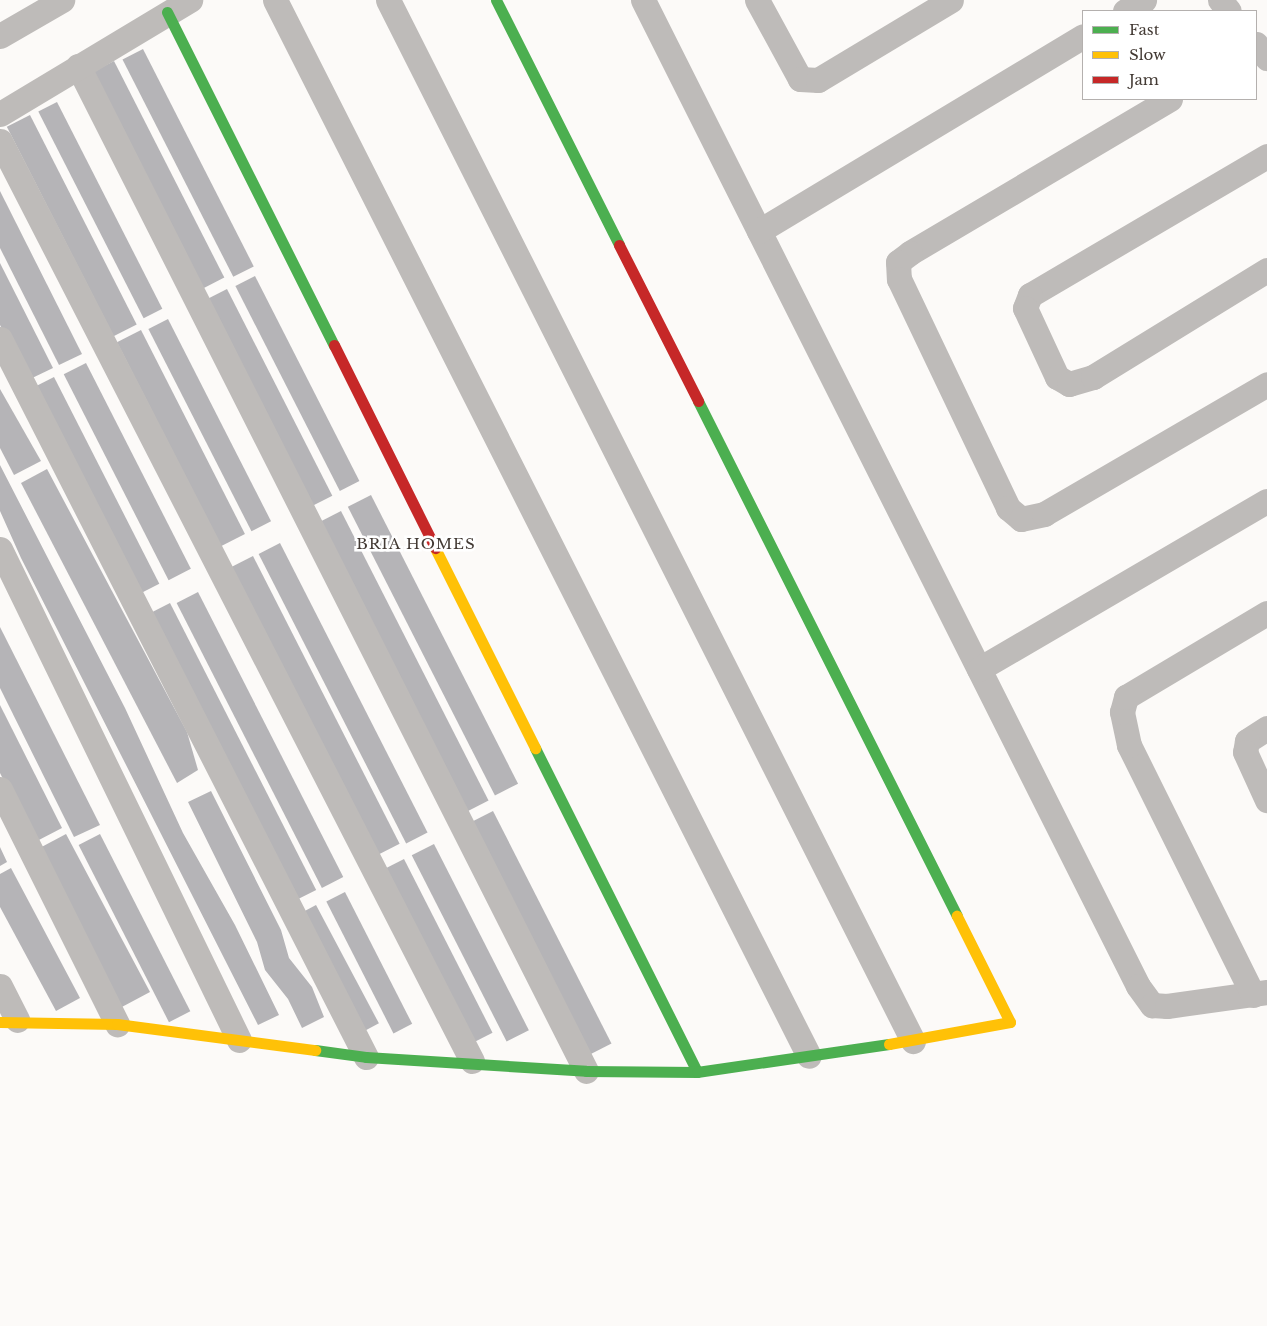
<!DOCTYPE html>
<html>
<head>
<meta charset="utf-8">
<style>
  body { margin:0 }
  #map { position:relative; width:1267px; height:1326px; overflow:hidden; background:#fcfaf8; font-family:"Libre Baskerville",serif }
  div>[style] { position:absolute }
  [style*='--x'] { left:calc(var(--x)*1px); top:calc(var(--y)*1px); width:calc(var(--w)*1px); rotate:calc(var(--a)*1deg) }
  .building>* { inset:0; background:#b5b4b7; transform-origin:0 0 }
  .street>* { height:25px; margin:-12.5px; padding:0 12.5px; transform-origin:12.5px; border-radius:12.5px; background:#bebbb9 }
  .fast>* { height:11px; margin:-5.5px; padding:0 5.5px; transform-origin:5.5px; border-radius:5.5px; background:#4caf50 }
  .slow>* { height:11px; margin:-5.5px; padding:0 5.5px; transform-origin:5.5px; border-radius:5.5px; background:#ffc107 }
  .jam>* { height:11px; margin:-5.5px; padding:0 5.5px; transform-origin:5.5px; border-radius:5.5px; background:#c62828 }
  span { translate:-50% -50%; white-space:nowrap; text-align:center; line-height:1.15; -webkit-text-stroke:5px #fff; paint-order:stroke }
  .neighbourhood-label { font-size:15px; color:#433a34; letter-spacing:1px }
  .legend { position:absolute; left:1082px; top:10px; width:175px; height:90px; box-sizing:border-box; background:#fff; border:1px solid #b4b0ae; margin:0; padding:6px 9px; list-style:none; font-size:15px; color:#433a34 }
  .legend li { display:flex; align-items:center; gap:10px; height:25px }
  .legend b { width:25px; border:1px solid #b4b0ae }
</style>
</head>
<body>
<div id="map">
  <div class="building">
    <div style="left:143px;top:49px;width:244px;height:23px;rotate:63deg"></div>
    <div style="left:114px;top:61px;width:243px;height:24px;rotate:63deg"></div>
    <div style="left:57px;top:102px;width:232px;height:21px;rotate:63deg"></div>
    <div style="left:30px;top:115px;width:235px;height:26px;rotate:63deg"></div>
    <div style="clip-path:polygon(0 191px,82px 354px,59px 365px,0 248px)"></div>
    <div style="clip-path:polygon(0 263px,53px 368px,28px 380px,0 325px)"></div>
    <div style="left:255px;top:276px;width:230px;height:22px;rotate:63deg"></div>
    <div style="left:227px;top:289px;width:232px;height:26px;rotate:63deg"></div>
    <div style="left:168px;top:319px;width:227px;height:22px;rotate:63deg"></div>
    <div style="left:141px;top:330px;width:229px;height:27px;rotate:63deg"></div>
    <div style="left:86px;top:363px;width:231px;height:25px;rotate:63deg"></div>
    <div style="left:54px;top:377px;width:232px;height:27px;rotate:63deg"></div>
    <div style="clip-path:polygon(0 389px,41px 461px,14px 475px,0 448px)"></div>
    <div style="clip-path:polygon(0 465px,125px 708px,183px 833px,235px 925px,279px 1015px,258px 1025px,21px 558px,0 511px)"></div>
    <div style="clip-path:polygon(47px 469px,187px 732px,198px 770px,177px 783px,21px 483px)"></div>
    <div style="left:371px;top:495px;width:324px;height:26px;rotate:63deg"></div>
    <div style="left:341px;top:511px;width:325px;height:29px;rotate:63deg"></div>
    <div style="left:280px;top:543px;width:325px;height:24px;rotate:63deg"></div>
    <div style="left:253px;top:556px;width:323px;height:27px;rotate:63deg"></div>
    <div style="left:198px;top:592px;width:320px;height:24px;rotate:63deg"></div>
    <div style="left:170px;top:603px;width:322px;height:28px;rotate:63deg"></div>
    <div style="clip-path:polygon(0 627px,100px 825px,74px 837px,0 688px)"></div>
    <div style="clip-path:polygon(0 705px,62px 828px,35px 842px,0 773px)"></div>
    <div style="clip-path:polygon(211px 791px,281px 930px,289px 958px,312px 987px,324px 1017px,302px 1028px,288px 999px,265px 970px,257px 942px,188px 802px)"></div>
    <div style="left:493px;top:811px;width:261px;height:27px;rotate:63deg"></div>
    <div style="left:66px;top:834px;width:179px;height:33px;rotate:62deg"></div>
    <div style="left:100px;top:834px;width:199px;height:24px;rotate:63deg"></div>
    <div style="left:434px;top:844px;width:209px;height:25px;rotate:63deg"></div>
    <div style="clip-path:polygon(0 847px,7px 862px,0 866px)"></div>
    <div style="left:404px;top:859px;width:195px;height:27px;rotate:63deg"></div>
    <div style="clip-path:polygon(11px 868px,80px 998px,56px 1011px,0 907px,0 874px)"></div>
    <div style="left:345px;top:892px;width:148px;height:21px;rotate:63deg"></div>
    <div style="left:316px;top:905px;width:134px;height:25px;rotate:62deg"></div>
  </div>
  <div class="street">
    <div style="--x:275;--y:0;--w:1183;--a:63.18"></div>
    <div style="--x:388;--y:0;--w:1166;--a:63.24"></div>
    <div style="--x:643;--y:0;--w:1103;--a:63.34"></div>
    <div style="--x:1138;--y:986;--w:24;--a:54"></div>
    <div style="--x:1152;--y:1005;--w:15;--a:4"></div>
    <div style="--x:1167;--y:1006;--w:101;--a:-8"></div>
    <div style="--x:757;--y:0;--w:90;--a:61.4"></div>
    <div style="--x:800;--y:79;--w:18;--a:3"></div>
    <div style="--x:818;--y:80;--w:155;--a:-31"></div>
    <div style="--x:1220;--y:0;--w:14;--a:51"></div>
    <div style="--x:1125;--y:11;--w:22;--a:-30"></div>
    <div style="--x:0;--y:36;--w:72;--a:-30.1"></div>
    <div style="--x:1256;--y:44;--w:18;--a:52"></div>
    <div style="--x:78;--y:66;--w:1126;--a:63.18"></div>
    <div style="--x:1170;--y:99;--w:302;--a:149.4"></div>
    <div style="--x:910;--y:253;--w:15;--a:143"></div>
    <div style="--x:898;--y:262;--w:17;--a:87"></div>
    <div style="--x:899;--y:279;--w:254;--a:64.5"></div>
    <div style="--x:1008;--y:508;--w:17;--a:40"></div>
    <div style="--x:1021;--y:519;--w:24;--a:-12"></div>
    <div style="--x:1044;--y:514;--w:258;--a:-30.2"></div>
    <div style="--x:0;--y:114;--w:222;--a:-31"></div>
    <div style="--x:0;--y:141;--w:1034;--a:62.84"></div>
    <div style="--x:1267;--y:156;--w:275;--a:149.6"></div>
    <div style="--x:1030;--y:295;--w:14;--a:111"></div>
    <div style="--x:1025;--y:308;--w:76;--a:65.1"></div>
    <div style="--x:1057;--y:377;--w:14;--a:30"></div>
    <div style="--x:1069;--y:384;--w:25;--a:-16"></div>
    <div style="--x:1093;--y:377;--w:204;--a:-31.6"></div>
    <div style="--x:759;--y:231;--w:378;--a:-31"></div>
    <div style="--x:0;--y:339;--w:806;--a:62.99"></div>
    <div style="--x:0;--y:549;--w:546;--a:64.04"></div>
    <div style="--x:979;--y:669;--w:333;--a:-30.3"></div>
    <div style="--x:1267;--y:728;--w:24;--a:147"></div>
    <div style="--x:1247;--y:741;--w:11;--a:100"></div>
    <div style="--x:1245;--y:752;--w:53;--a:65.4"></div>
    <div style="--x:0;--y:789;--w:263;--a:63.5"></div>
    <div style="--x:0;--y:986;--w:38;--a:63"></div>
    <div style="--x:1253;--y:995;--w:279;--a:-116.4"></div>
    <div style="--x:1129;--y:745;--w:34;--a:-102"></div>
    <div style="--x:1122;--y:712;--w:16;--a:-75"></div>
    <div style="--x:1126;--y:697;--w:164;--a:-30.8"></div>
  </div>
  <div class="fast">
    <div style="--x:496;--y:0;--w:274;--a:63.3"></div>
    <div style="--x:167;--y:12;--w:373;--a:63.4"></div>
    <div style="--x:698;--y:401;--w:576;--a:63.3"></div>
    <div style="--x:535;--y:748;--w:362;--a:63.4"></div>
    <div style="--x:315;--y:1050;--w:51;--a:7.8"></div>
    <div style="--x:366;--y:1057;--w:220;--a:3.6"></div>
    <div style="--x:586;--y:1071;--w:111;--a:0.5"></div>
    <div style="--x:697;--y:1072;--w:194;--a:-8.3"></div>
  </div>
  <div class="slow">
    <div style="--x:435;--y:548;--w:224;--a:63.4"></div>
    <div style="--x:0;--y:1022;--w:117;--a:1"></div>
    <div style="--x:117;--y:1024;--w:200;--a:7.5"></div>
    <div style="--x:889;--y:1044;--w:123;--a:-10.3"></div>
    <div style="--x:1010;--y:1022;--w:119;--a:-116.6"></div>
  </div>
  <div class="jam">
    <div style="--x:619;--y:245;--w:175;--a:63.1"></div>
    <div style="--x:334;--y:345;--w:227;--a:63.5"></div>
  </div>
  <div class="neighbourhood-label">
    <span style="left:416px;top:544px">BRIA HOMES</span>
  </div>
  <ul class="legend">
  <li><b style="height:6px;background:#4caf50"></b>Fast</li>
  <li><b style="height:6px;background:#ffc107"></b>Slow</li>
  <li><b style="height:6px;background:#c62828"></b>Jam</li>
  </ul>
</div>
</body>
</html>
